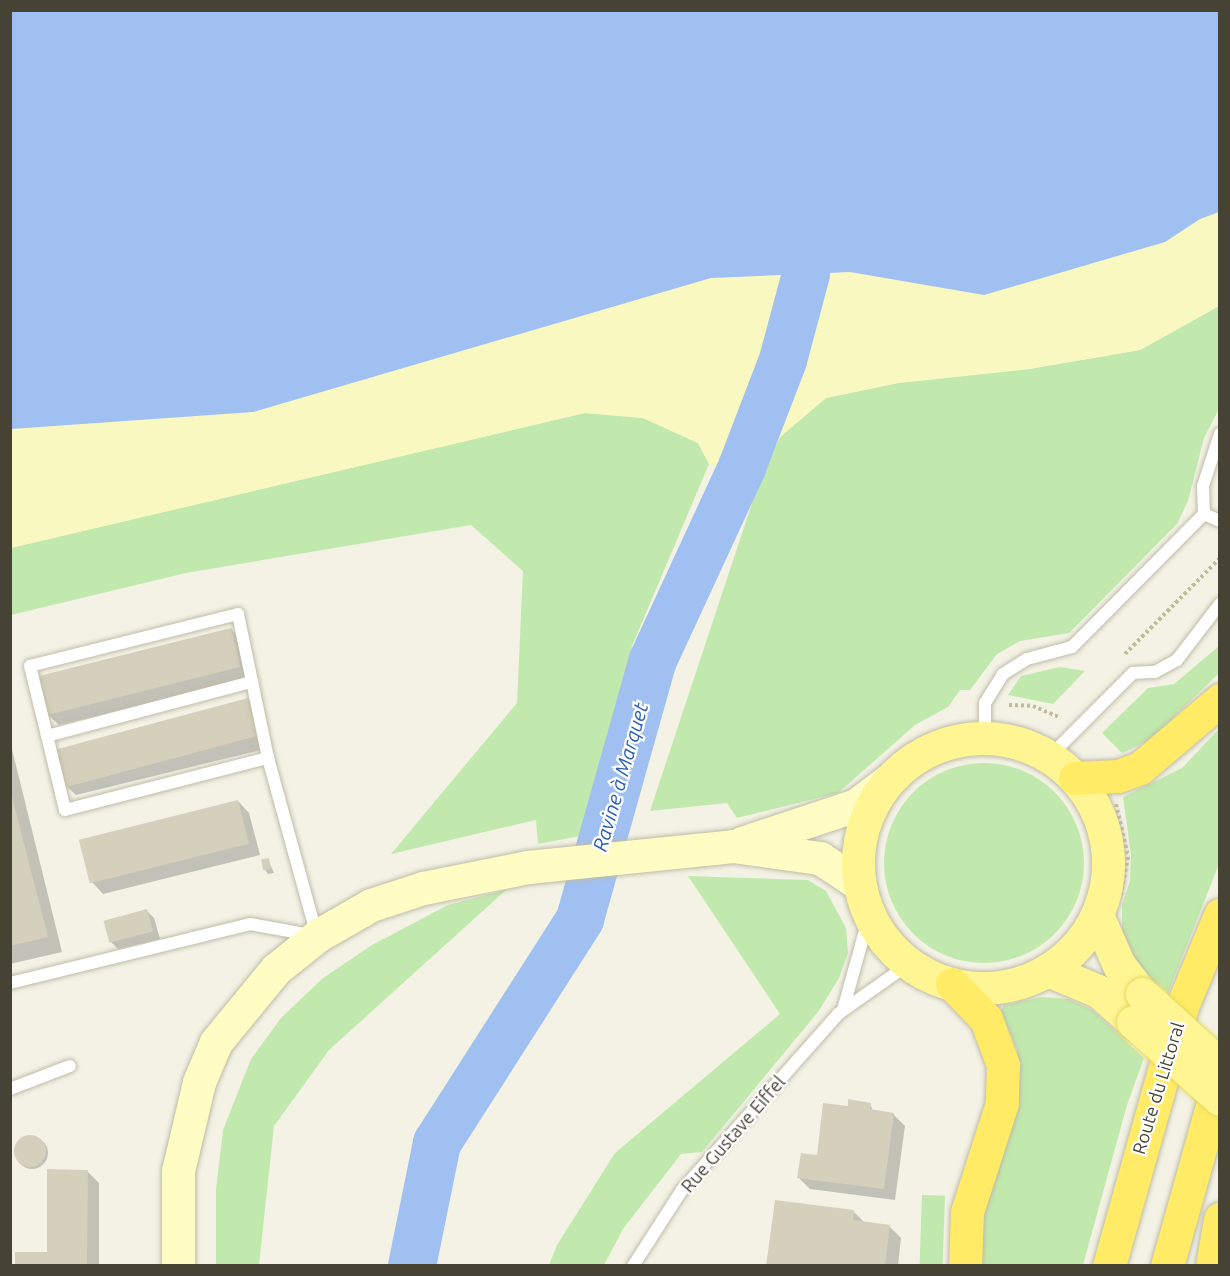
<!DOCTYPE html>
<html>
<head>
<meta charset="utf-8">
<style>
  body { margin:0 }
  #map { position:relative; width:1230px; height:1276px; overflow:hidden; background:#f3f2e5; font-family:Ubuntu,sans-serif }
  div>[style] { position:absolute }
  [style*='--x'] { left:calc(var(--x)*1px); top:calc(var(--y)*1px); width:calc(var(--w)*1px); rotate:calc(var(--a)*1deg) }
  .green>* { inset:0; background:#c2e9ad; transform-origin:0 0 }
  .round { border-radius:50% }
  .sand>* { inset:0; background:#f9f8c0 }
  .water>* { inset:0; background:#a0c0f2 }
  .shadow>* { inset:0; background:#0003 }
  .river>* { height:48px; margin:-24px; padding:0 24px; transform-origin:24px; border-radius:24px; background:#a0c0f2 }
  .building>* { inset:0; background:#d5d0bb; transform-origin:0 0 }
  .path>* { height:4px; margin-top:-2px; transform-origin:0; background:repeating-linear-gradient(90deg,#c1bb99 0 3px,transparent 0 6px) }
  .roads { filter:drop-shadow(0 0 2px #bfbca8) drop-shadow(0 0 2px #bfbca8) }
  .lane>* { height:12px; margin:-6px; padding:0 6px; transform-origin:6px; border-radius:6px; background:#fff }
  .secondary>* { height:33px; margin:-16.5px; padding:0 16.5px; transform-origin:16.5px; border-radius:16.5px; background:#fffdc4 }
  .primary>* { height:33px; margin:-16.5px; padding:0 16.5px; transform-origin:16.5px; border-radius:16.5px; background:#fff693 }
  .primary>.ring { margin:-16.5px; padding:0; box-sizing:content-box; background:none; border:33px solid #fff693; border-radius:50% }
  .highway>* { height:33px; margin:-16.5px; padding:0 16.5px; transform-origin:16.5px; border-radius:16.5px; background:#ffeb65 }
  .bridges { filter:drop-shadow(0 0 2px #e6d960) drop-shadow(0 0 2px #e6d960) }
  .primary-bridge>* { height:33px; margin:-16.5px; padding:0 16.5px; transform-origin:16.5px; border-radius:16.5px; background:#fff693 }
  span { translate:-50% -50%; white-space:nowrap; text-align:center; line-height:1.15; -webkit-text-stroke:4.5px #fff; paint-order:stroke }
  .street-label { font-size:18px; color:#464335 }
  .water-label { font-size:20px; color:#2b5fb4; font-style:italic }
  .frame { position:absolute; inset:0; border:12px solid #464335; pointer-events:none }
</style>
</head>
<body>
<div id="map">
  <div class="green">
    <div style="clip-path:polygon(1219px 306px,1219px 409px,1204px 438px,1188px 501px,1177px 524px,1069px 633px,1020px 641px,997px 654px,970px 690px,960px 690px,948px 707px,915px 725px,838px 793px,737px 818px,727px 803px,650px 811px,761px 476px,780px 437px,826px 398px,898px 383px,1029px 369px,1140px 350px)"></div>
    <div style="clip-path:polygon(585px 413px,643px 418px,698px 443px,709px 464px,632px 646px,590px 834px,538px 844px,536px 820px,391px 854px,517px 703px,523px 571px,471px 525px,186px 573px,11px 615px,10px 548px)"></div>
    <div style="clip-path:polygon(1219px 646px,1219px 673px,1150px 740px,1122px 753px,1102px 733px,1148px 688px,1174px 684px)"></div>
    <div style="clip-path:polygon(1060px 667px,1085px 671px,1053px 704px,1008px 695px,1021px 676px)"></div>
    <div style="clip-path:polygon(1219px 729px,1219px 864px,1168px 993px,1140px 968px,1122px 937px,1122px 905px,1130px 881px,1131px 855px,1123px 797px,1182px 768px)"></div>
    <div class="round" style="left:884px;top:763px;width:200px;height:200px"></div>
    <div style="clip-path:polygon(688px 876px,808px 880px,826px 891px,846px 928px,848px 953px,839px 978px,818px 1012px,702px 1152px,681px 1154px,623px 1229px,604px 1265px,549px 1265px,557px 1245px,615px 1153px,780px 1014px)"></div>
    <div style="clip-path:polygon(506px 890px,329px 1050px,274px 1126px,259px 1265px,216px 1265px,216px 1189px,223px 1130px,251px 1059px,281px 1018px,323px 978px,372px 945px,448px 905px)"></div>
    <div style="clip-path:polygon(1043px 997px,1069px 999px,1092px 1010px,1144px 1058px,1127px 1105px,1083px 1265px,978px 1266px,982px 1199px,1014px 1104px,1019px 1072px,1017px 1049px,1001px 1011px,1004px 1005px)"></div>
    <div style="left:922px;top:1195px;width:23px;height:70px;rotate:2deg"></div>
  </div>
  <div class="sand">
    <div style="clip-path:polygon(1219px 212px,1219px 306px,1140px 350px,1029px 369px,898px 383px,826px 398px,780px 437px,761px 476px,709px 464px,698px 443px,643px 418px,585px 413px,11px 548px,11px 429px,253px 412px,711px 278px,850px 272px,984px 295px,1165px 242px,1200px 219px)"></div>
  </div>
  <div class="water">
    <div style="clip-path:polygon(11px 10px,1219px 11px,1219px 212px,1200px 219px,1165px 242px,984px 295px,850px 272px,711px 278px,253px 412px,11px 429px)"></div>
  </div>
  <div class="shadow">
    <div style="clip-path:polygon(231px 629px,242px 641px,251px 678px,59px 725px,47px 714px)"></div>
    <div style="clip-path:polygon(248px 699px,259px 711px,269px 748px,76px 795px,64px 784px)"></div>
    <div style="clip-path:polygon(10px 741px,62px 952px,10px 964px)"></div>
    <div style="clip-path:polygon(238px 801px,249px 813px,260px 855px,103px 894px,92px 882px)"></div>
    <div style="clip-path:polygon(268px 860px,274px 873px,268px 874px,265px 870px)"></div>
    <div style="clip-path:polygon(147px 911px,154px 918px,160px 939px,118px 949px,110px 941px)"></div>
    <div style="clip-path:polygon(870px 1104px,873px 1111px,893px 1114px,905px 1126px,895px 1200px,810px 1189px,799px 1178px,852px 1109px)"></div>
    <div class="round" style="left:16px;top:1137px;width:32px;height:32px"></div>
    <div style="clip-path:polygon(87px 1171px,99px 1183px,99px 1266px,16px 1266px,46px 1254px)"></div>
    <div style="clip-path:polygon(854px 1212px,865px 1223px,890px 1227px,901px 1238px,898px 1266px,767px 1266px)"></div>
  </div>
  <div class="river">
    <div style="--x:412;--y:1266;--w:126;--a:-78.5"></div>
    <div style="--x:437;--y:1143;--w:266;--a:-57.4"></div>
    <div style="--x:580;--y:919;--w:269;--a:-74.3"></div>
    <div style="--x:653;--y:660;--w:213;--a:-65.2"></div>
    <div style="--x:742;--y:467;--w:115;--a:-69"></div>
    <div style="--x:783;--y:360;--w:89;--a:-75"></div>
  </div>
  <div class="building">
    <div style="left:231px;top:628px;width:40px;height:201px;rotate:76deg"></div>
    <div style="left:248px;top:698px;width:39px;height:201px;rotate:75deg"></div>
    <div style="clip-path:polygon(10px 789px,48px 937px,10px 946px)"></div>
    <div style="left:238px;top:800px;width:45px;height:164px;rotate:76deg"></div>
    <div style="left:269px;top:858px;width:11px;height:8px;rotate:80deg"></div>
    <div style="left:147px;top:909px;width:23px;height:45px;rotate:75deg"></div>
    <div style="clip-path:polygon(848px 1099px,871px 1103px,870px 1109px,894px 1113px,884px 1189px,797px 1178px,801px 1153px,817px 1155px,823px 1103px,848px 1106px)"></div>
    <div class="round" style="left:14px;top:1135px;width:32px;height:32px"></div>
    <div style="clip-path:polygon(47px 1169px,88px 1170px,87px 1266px,15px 1266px,15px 1252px,47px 1252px)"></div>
    <div style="clip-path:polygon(775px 1200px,854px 1210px,853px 1220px,890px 1225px,885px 1266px,766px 1266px)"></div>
  </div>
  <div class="path">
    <div style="--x:1125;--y:654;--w:135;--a:-45.3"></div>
    <div style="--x:1009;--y:705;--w:24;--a:2"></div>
    <div style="--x:1033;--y:706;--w:30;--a:23"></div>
    <div style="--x:1116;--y:804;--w:54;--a:77.2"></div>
    <div style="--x:1128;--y:857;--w:43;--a:100.8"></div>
  </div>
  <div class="roads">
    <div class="lane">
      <div style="--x:1204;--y:514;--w:17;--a:24"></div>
      <div style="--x:47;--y:736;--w:212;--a:-14.8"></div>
      <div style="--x:985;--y:738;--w:35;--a:-90"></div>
      <div style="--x:985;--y:703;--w:34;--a:-58"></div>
      <div style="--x:1003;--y:674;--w:28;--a:-32"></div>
      <div style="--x:1027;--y:659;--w:47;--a:-14.9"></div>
      <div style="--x:1072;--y:647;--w:187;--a:-45.2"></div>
      <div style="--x:1204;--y:514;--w:28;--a:-92"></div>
      <div style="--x:1203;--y:486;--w:55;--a:-71.9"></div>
      <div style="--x:1049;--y:757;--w:119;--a:-45"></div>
      <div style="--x:1133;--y:673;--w:22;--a:-3"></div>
      <div style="--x:1155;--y:672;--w:25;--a:-29"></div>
      <div style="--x:1177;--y:660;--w:71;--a:-52.5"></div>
      <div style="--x:10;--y:983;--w:247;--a:-13.8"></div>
      <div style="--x:250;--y:924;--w:68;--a:10.2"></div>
      <div style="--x:317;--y:936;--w:185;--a:-105.4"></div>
      <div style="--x:268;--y:758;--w:147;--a:-101.8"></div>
      <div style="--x:238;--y:614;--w:214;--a:166"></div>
      <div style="--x:30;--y:666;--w:148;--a:76.3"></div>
      <div style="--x:65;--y:810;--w:210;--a:-14.4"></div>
      <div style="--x:843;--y:1010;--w:98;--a:-74.5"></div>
      <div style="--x:10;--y:1089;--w:64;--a:-21"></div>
      <div style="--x:633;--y:1266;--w:90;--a:-57.2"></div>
      <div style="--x:682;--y:1190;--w:235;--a:-48.4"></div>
      <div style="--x:838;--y:1014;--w:87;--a:-35.2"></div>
    </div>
    <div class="secondary">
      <div style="--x:742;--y:843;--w:120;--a:-18.4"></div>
      <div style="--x:856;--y:805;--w:40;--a:-37"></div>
      <div style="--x:178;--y:1266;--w:95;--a:-90"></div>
      <div style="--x:178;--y:1171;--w:91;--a:-76.7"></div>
      <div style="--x:199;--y:1082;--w:43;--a:-67"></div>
      <div style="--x:216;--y:1042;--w:94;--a:-50.6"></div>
      <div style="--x:276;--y:969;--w:53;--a:-38.8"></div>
      <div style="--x:317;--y:936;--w:62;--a:-29.9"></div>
      <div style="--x:371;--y:905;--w:55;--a:-18.1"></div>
      <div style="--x:423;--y:888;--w:107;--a:-11.3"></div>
      <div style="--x:528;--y:867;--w:206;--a:-5.8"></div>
      <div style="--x:733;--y:846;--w:88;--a:7.9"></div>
      <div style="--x:820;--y:858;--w:47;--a:33.7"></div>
    </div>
    <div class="primary">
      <div class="ring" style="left:858px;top:738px;width:217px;height:217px"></div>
      <div style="--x:1097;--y:915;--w:55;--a:66.3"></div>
      <div style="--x:1119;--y:965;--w:37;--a:52"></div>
      <div style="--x:1048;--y:970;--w:54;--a:22.8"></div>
      <div style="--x:1098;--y:991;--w:47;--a:41.5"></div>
    </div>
    <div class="highway">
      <div style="--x:1075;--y:778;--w:43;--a:-2.7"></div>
      <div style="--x:1118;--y:776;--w:23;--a:-20"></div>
      <div style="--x:1140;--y:768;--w:105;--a:-40.4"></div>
      <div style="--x:952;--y:984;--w:49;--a:45.8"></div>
      <div style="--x:986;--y:1019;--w:49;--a:69.7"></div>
      <div style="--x:1003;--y:1065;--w:38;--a:92"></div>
      <div style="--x:1002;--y:1103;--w:114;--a:107.8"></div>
      <div style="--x:967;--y:1212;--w:54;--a:92.1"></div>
      <div style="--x:1109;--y:1266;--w:267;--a:-74.3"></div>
      <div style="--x:1181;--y:1009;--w:102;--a:-67.5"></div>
      <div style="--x:1167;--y:1266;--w:195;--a:-74.3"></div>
      <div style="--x:1212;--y:1266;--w:48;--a:-80.3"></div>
    </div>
  </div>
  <div class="bridges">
    <div class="primary-bridge">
      <div style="--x:1142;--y:994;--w:105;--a:42.3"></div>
      <div style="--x:1133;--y:1022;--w:116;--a:41.5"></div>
    </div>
  </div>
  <div class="street-label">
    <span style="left:1158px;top:1088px;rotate:-73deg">Route du Littoral</span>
    <span style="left:733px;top:1134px;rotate:-49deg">Rue Gustave Eiffel</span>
  </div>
  <div class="water-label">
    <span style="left:620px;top:777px;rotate:-74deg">Ravine à Marquet</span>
  </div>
  <div class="frame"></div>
</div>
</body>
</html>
